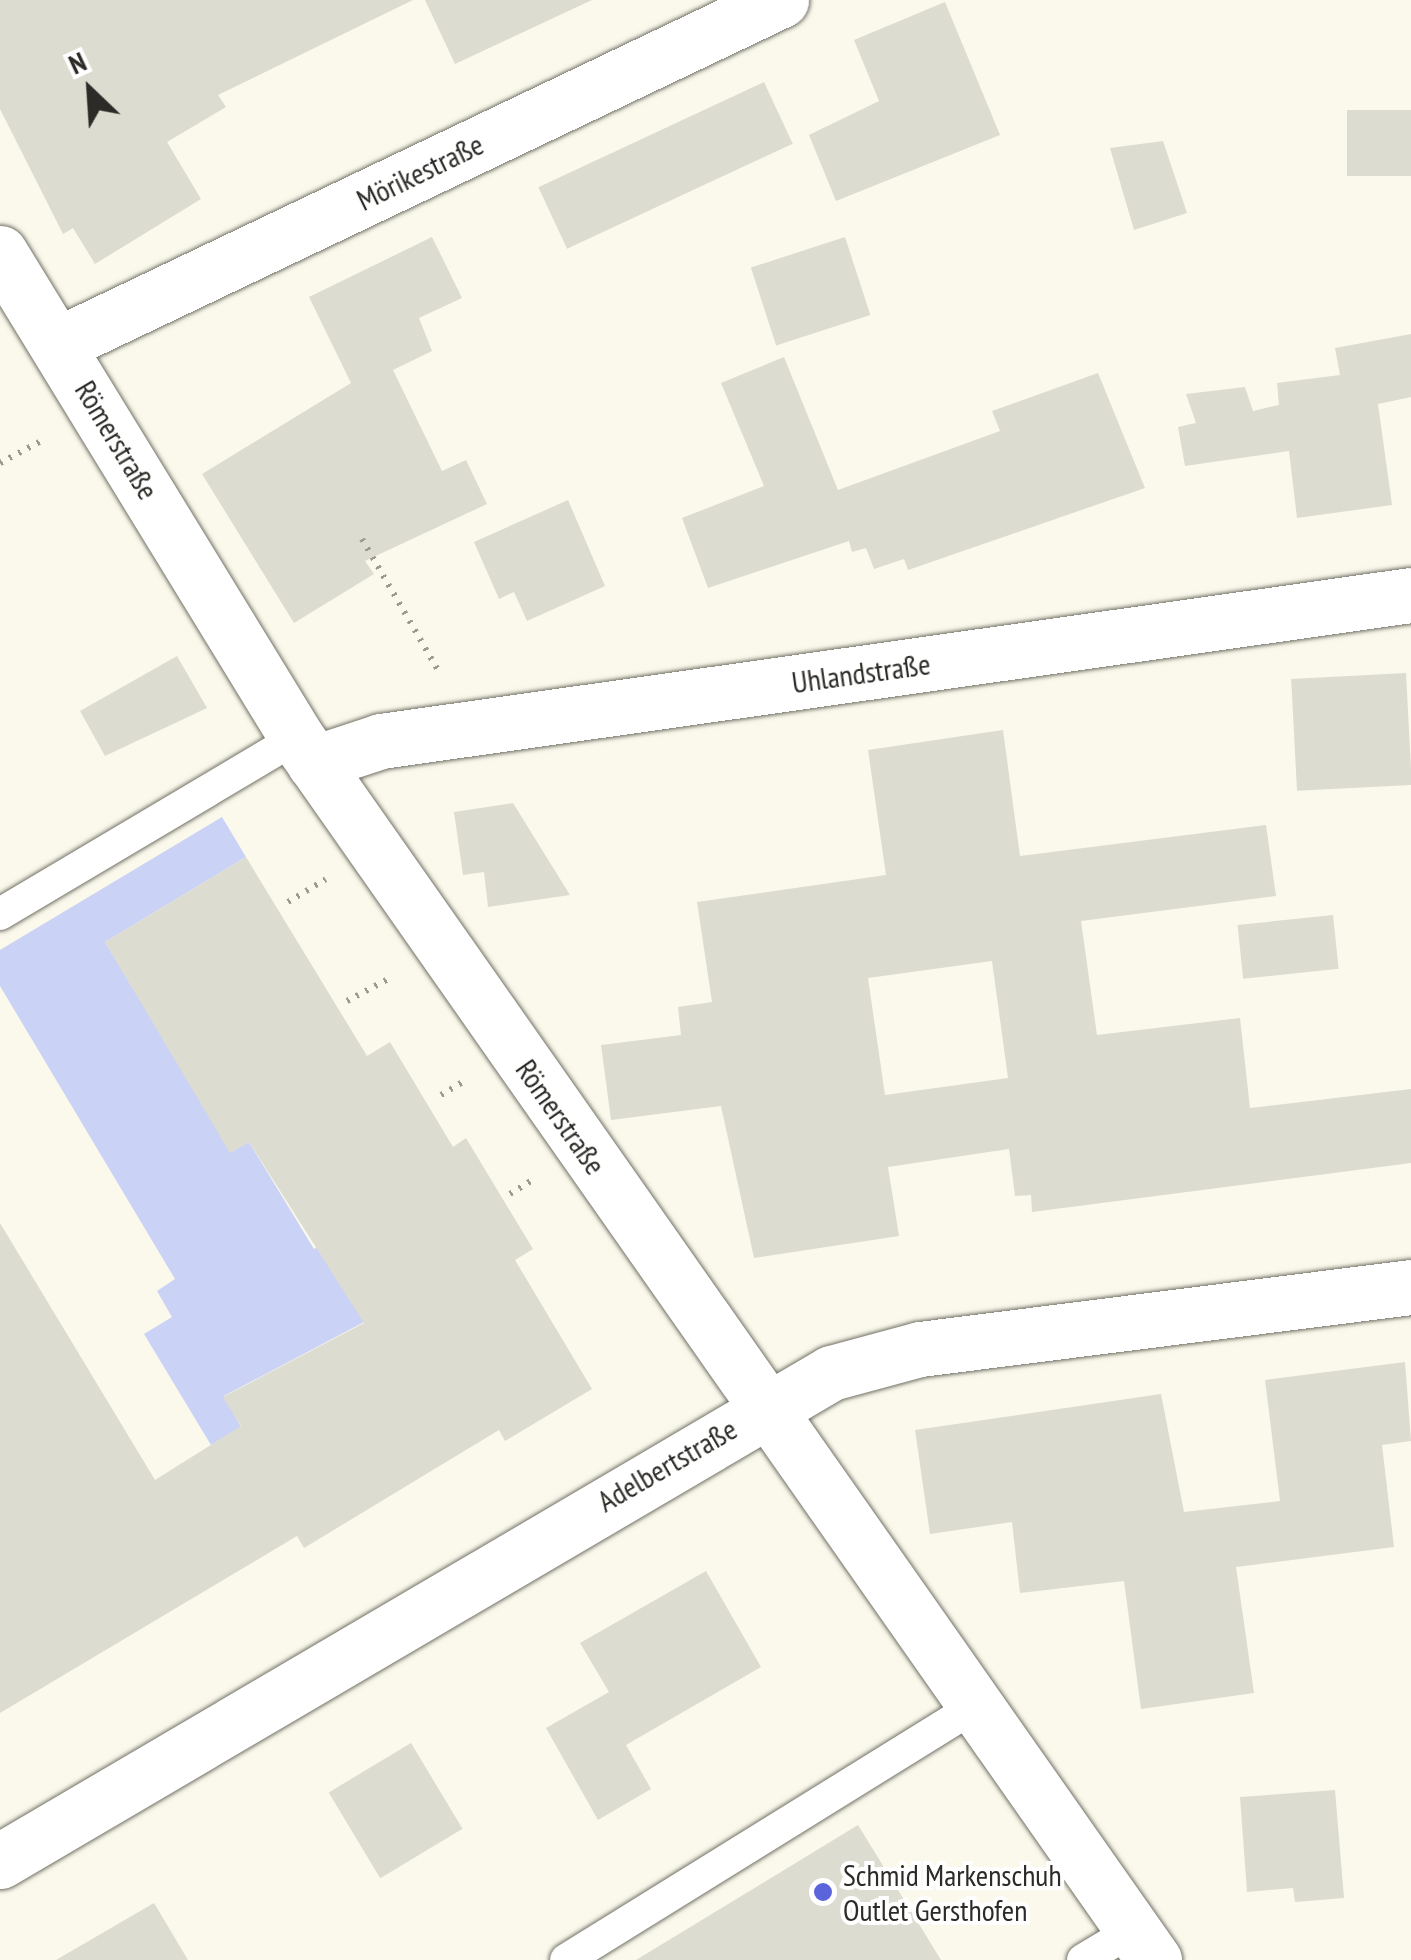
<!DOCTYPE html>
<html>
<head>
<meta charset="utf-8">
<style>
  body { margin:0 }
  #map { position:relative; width:1411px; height:1960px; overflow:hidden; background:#faf9ec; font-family:"PT Sans Narrow",sans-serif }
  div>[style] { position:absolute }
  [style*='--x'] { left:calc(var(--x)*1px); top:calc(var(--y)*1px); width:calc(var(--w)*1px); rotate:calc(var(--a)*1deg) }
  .green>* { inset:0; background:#cad2f5 }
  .building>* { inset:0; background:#dddcd0; transform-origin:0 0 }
  .path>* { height:6px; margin-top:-3px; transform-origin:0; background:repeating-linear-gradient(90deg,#9b9a91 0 2.5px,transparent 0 10.5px) }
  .roads { filter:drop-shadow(0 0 2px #727166) drop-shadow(0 0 2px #727166) }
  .lane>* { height:32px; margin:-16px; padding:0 16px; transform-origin:16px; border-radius:16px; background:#fff }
  .street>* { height:55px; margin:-27.5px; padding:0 27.5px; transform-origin:27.5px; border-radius:27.5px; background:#fff }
  .dots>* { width:28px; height:28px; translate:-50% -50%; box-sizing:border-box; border:5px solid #fff; border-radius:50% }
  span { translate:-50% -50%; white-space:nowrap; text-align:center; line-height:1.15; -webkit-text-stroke:8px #fff; paint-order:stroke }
  .street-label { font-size:30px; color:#2c2b27 }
  .poi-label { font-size:30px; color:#2c2b27 }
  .left { translate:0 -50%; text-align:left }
  .north { position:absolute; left:40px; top:40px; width:100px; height:100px; -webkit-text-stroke:8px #fff; paint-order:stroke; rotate:335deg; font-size:28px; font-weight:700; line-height:40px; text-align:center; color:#2c2b27 }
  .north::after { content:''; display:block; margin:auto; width:35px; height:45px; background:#2c2b27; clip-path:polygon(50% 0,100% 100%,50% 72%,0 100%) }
</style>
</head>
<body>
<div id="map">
  <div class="green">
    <div style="clip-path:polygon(222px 817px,246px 857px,105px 942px,231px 1152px,249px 1142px,314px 1249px,339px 1234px,385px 1311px,224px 1396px,241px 1427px,211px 1445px,144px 1334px,172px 1317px,157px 1291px,175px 1279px,0 986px,0 950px)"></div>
  </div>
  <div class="building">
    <div style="clip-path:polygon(0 0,413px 0,218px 95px,226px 107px,167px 142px,201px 199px,95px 264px,73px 228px,63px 234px,0 109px)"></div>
    <div style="clip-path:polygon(425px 0,592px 0,455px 64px)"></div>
    <div style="clip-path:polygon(945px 2px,1000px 135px,836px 201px,809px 135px,879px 101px,854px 40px)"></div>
    <div style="left:764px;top:82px;width:68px;height:249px;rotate:65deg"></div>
    <div style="left:1411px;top:110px;width:66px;height:64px;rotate:90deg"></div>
    <div style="clip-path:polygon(1163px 141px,1187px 213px,1134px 230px,1110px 148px)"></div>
    <div style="clip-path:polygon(432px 237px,462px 298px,419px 318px,432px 351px,393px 370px,442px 471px,466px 460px,487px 504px,365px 561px,374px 574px,294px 623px,202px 474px,351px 383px,309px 297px)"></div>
    <div style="left:845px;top:237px;width:82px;height:99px;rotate:72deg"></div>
    <div style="clip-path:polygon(1411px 334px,1411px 397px,1378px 404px,1392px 505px,1297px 518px,1289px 451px,1185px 466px,1178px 427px,1196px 423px,1186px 394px,1245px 387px,1253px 411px,1279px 405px,1277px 383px,1340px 375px,1335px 348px)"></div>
    <div style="clip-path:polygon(784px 357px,838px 490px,1000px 431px,992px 411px,1098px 373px,1145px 488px,908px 570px,904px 559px,874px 569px,866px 548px,852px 552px,849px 541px,708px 588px,682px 518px,764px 486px,721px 383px)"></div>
    <div style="clip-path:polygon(568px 500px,605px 586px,527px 621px,514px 592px,499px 599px,474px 542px)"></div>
    <div style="clip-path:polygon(177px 656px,207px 708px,105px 756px,80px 711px)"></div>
    <div style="left:1406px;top:673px;width:112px;height:115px;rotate:87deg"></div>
    <div style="clip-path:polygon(evenodd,1003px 730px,1020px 856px,1266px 825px,1276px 896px,1081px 921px,1097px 1035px,1240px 1018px,1250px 1108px,1411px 1089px,1411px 1163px,1032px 1212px,1031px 1195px,1015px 1196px,1009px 1149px,888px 1167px,899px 1236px,754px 1258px,721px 1106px,611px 1120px,601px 1045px,681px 1035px,678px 1007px,712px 1002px,697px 902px,886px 875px,868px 750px,1003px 730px,992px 961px,1008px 1078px,885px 1095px,868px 978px,992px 961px)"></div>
    <div style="clip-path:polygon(513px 803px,570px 895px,488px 907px,484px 872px,463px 875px,454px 812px)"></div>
    <div style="clip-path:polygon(246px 857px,367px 1056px,390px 1042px,453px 1147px,466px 1138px,533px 1249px,515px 1260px,592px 1389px,505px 1441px,499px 1430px,304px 1548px,297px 1536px,0 1713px,0 1223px,155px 1480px,241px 1426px,223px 1397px,364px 1323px,249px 1142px,230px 1153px,105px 942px)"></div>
    <div style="left:1333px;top:915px;width:54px;height:96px;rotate:84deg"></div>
    <div style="clip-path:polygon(1405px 1362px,1411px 1441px,1382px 1445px,1394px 1547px,1236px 1567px,1254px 1693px,1141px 1709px,1124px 1581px,1020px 1593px,1012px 1522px,930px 1534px,915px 1430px,1161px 1394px,1184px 1512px,1280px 1501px,1265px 1380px)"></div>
    <div style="clip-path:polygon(706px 1571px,761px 1667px,626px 1745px,651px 1789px,598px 1820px,546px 1728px,609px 1692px,580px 1643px)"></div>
    <div style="left:411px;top:1743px;width:100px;height:96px;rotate:59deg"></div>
    <div style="clip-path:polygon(1335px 1790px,1344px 1898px,1295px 1902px,1293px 1888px,1247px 1892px,1240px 1797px)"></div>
    <div style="clip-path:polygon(858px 1825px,941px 1960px,636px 1960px)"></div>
    <div style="clip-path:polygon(154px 1903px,188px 1960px,56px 1960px)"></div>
  </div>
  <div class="path">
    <div style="--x:0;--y:463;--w:49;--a:-28.1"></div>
    <div style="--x:362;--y:539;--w:154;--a:59.9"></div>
    <div style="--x:288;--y:902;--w:44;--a:-31.2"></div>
    <div style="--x:347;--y:1001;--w:49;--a:-28.1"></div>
    <div style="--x:441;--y:1095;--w:29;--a:-31"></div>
    <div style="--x:510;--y:1194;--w:28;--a:-32"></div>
  </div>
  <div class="roads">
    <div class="lane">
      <div style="--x:0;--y:914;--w:345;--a:-30.7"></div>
      <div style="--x:566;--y:1960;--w:480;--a:-31.8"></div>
      <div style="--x:1083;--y:1960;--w:58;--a:-31"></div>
    </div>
    <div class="street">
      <div style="--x:0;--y:253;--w:569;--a:58.52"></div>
      <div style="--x:297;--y:738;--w:1493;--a:54.96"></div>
      <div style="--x:59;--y:344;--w:800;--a:-25.48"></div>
      <div style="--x:314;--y:763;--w:71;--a:-18.2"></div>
      <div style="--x:381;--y:741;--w:1040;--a:-8.07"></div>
      <div style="--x:0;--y:1861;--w:964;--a:-30.42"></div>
      <div style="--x:831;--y:1373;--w:92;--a:-15.1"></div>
      <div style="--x:920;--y:1349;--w:495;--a:-7.2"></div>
    </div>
  </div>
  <div class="dots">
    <div style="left:823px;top:1892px;background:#5c64db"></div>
  </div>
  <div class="street-label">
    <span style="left:420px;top:172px;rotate:-26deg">Mörikestraße</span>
    <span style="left:117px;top:440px;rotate:59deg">Römerstraße</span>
    <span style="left:861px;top:673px;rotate:-8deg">Uhlandstraße</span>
    <span style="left:561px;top:1117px;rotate:55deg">Römerstraße</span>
    <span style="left:667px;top:1465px;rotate:-30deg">Adelbertstraße</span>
  </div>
  <div class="poi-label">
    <span class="left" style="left:843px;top:1892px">Schmid Markenschuh<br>Outlet Gersthofen</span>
  </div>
  <div class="north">N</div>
</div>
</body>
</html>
